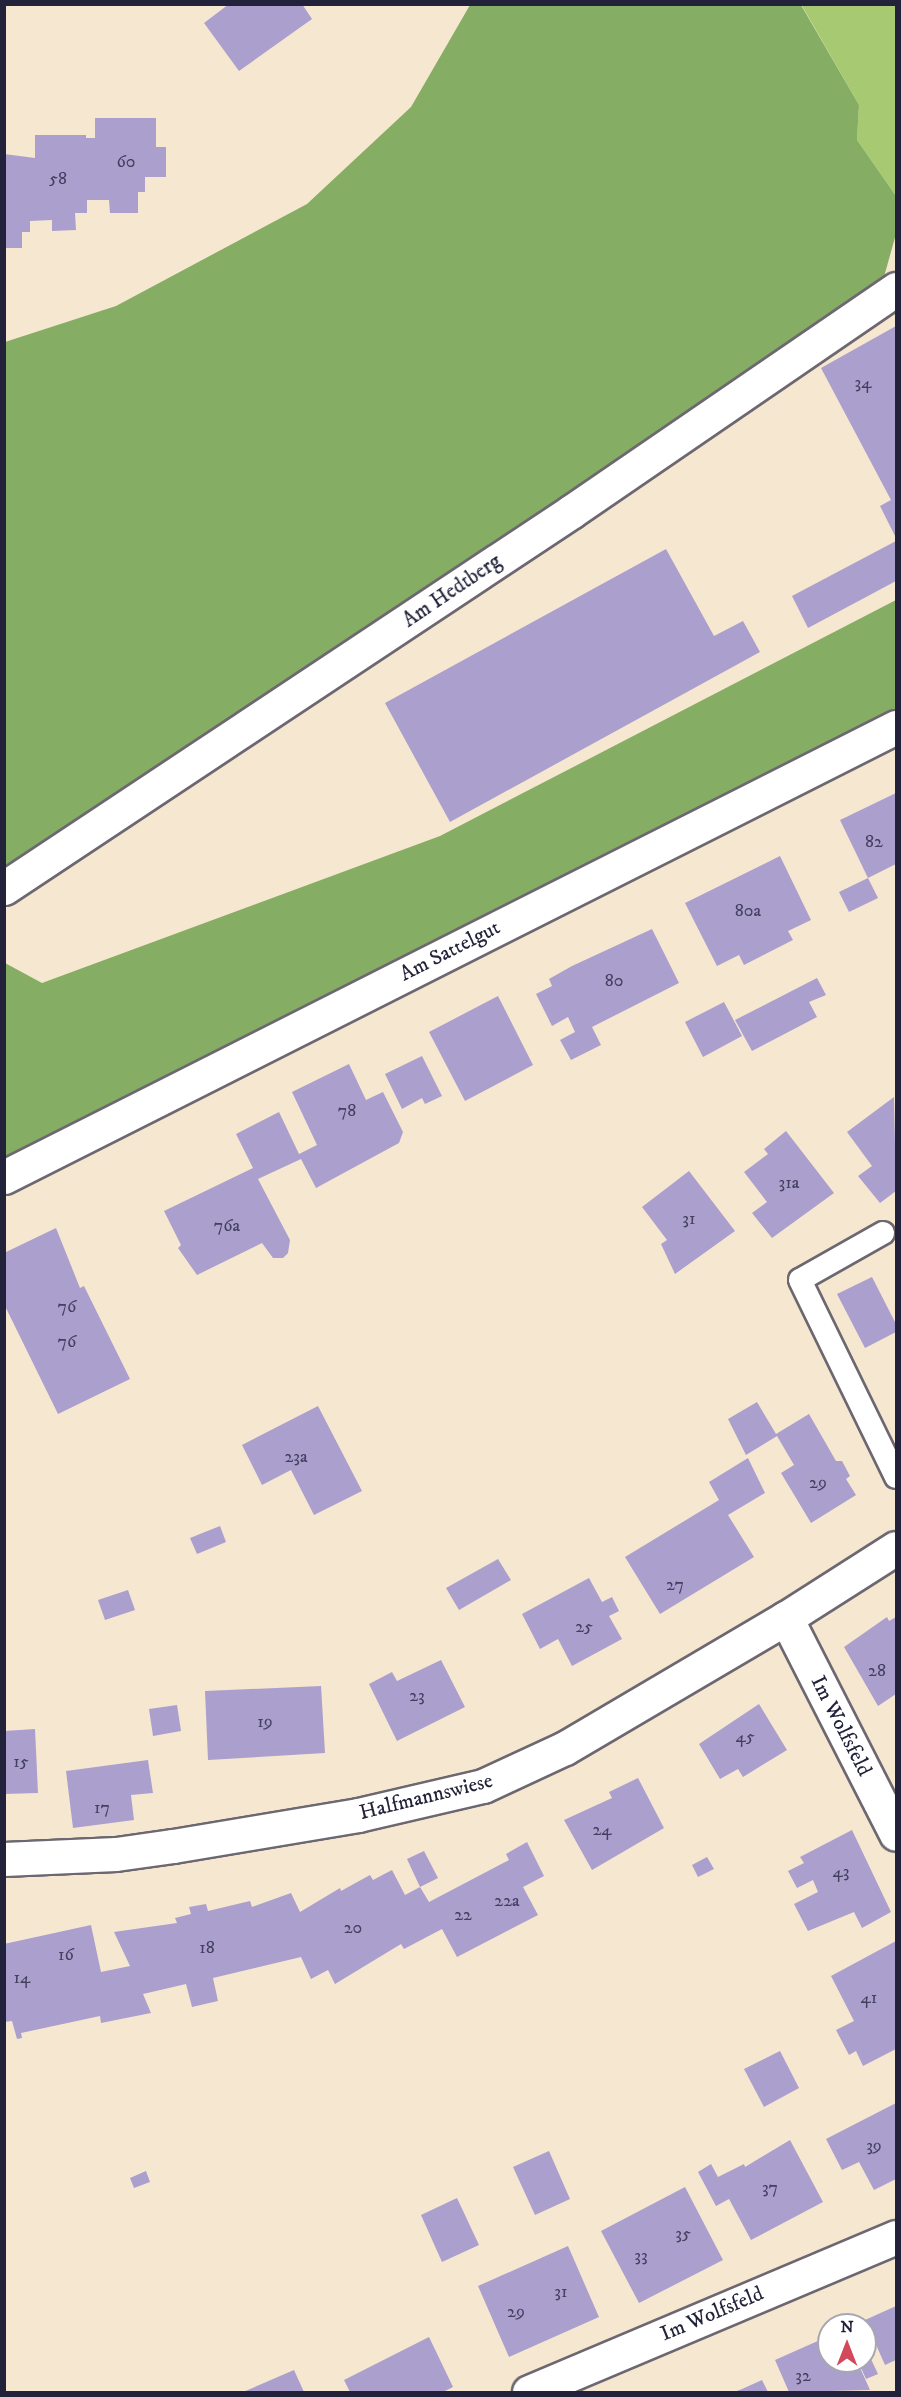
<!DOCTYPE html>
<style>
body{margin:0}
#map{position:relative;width:901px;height:2397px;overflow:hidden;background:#f6e7d1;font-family:"IM FELL DW Pica",serif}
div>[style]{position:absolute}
.green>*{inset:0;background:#a7c971}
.forest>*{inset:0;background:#85ad63}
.building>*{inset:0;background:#ab9fce}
.roads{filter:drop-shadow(2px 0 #6c6770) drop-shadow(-2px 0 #6c6770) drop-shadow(0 2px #6c6770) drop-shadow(0 -2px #6c6770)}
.service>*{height:22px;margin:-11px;padding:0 11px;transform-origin:11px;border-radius:11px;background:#fff}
.minor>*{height:33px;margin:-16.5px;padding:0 16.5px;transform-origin:16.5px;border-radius:16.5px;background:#fff}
span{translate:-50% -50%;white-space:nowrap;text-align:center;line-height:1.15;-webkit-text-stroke:4.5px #fff;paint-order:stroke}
.number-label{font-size:18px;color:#444160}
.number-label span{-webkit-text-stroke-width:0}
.street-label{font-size:21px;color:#22223b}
.frame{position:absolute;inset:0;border:6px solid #22223b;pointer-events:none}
.north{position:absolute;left:817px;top:2313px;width:60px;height:60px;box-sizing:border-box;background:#fff;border:2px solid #a7a7b1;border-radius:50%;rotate:0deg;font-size:16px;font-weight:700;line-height:24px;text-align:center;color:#22223b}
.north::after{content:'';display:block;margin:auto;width:21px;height:27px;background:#d1495b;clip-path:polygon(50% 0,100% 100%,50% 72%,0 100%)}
</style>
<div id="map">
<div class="green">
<div style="clip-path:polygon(801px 4px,896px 5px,896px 196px,857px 140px,859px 105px)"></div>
</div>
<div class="forest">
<div style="clip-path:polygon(470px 5px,801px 5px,859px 105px,857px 140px,896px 196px,896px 234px,882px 284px,26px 861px,5px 893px,5px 342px,116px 306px,307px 204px,411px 107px)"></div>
<div style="clip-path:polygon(896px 600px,896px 711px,5px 1158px,5px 963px,42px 983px,440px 836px)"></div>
</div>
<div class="building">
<div style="clip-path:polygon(229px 4px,302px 4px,312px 19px,239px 71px,204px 23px)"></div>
<div style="clip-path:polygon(95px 118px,156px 118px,156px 147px,166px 147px,166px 177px,145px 177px,145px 192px,138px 192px,138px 213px,110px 213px,109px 200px,87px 200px,87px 213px,75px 213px,76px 230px,52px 231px,52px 220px,30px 221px,30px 232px,22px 232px,22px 248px,4px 248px,4px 154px,35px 158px,35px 135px,86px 135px,86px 138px,95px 138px)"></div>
<div style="clip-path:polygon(896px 326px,896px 538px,880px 506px,891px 500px,821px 368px)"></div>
<div style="clip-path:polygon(896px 541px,896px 581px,808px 628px,792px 596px)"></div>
<div style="clip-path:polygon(666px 549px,714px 636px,743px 621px,760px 652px,450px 822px,385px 703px)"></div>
<div style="clip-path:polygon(896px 793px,896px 864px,868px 878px,840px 820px)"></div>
<div style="clip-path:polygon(780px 856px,811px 920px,788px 931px,793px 940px,744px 965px,739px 955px,717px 966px,685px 903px)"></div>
<div style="clip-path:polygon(868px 878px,878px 898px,849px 912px,839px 892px)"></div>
<div style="clip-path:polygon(652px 929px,679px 983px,592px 1027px,601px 1045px,571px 1060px,560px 1040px,575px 1032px,568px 1017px,552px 1026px,536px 994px,552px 986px,549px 979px,572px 966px)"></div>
<div style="clip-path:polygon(817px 978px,826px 995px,809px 1002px,817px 1017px,752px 1051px,735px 1020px)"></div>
<div style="clip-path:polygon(498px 996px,533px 1065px,465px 1101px,429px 1032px)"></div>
<div style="clip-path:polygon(724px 1002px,742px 1036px,703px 1057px,685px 1022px)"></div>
<div style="clip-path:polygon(422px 1056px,442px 1096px,425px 1104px,422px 1098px,402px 1109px,385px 1074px)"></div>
<div style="clip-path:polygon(349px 1064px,366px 1100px,383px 1092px,403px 1132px,399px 1143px,316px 1188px,301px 1159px,258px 1179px,290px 1240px,288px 1253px,283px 1258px,273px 1258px,262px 1243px,197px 1275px,178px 1248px,181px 1245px,164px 1211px,253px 1168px,236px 1134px,279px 1112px,299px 1154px,317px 1145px,292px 1092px)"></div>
<div style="clip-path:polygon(894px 1097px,896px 1191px,880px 1203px,858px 1176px,872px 1166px,847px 1132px)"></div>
<div style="clip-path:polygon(786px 1131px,834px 1193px,772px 1238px,752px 1213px,767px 1202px,744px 1172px,768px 1154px,764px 1149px)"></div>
<div style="clip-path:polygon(689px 1171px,735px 1231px,675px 1274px,661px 1244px,667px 1240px,642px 1207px)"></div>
<div style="clip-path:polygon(56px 1228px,80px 1288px,84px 1286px,130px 1379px,58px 1414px,4px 1304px,4px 1253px)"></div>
<div style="clip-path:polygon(872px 1277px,896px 1324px,896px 1332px,865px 1348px,837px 1294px)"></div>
<div style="clip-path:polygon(757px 1402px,776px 1434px,809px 1414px,836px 1461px,842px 1461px,850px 1476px,846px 1479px,856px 1495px,811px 1523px,781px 1473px,794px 1465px,777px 1436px,746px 1455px,728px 1419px)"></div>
<div style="clip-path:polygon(318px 1406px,362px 1491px,314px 1515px,291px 1470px,262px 1485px,242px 1445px)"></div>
<div style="clip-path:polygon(748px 1458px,765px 1493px,728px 1515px,754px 1557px,660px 1614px,625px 1557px,719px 1500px,709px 1482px)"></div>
<div style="clip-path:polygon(220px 1526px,226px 1542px,197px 1554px,190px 1538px)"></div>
<div style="clip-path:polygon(498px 1559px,511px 1580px,459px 1610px,446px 1588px)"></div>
<div style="clip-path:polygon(589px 1578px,602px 1602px,612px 1597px,619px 1611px,609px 1616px,622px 1639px,572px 1666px,558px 1639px,540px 1649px,522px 1614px)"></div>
<div style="clip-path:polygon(128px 1590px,135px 1610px,105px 1620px,98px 1600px)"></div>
<div style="clip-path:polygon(887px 1617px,889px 1621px,896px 1617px,896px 1694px,878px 1706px,844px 1647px)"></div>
<div style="clip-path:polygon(441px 1660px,465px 1707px,397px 1741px,369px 1684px,392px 1672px,397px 1681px)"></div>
<div style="clip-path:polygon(321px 1686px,325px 1753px,208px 1760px,205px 1691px)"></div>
<div style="clip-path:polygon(759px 1704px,787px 1750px,743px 1777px,738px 1769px,720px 1779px,699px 1744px)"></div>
<div style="clip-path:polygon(177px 1705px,181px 1731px,153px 1736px,149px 1709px)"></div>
<div style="clip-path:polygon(35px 1729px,38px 1793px,4px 1794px,4px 1731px)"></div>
<div style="clip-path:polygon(148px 1760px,153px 1793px,131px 1795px,134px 1820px,73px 1828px,66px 1771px)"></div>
<div style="clip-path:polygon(638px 1778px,664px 1828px,592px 1870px,564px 1820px,612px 1798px,609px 1792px)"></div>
<div style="clip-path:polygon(852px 1830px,891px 1912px,862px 1928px,854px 1912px,808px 1931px,794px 1904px,818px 1892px,813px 1880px,797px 1888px,788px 1871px,804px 1863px,800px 1857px)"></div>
<div style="clip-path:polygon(527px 1842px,544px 1876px,523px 1887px,538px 1915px,457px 1957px,442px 1929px,404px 1949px,401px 1944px,335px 1984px,328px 1970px,311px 1979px,301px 1957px,213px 1978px,218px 2001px,192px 2007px,186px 1984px,143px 1994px,151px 2013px,101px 2023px,100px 2016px,21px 2033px,22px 2038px,17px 2039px,12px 2021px,4px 2022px,4px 1944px,91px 1925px,101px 1972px,130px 1966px,114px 1932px,177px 1923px,175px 1918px,191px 1914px,189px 1907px,206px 1904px,208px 1911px,250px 1901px,252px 1907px,291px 1893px,300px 1912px,340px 1888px,341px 1891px,370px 1875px,373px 1880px,392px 1870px,405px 1895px,420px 1887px,429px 1902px,509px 1860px,506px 1854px)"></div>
<div style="clip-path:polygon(424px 1851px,438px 1878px,420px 1887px,407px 1859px)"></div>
<div style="clip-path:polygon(707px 1857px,714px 1869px,698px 1877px,692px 1865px)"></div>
<div style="clip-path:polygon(896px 1941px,896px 2049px,863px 2066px,856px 2051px,849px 2055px,836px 2030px,854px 2021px,831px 1976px)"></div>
<div style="clip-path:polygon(780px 2051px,799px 2088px,764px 2107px,744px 2069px)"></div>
<div style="clip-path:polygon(896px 2103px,896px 2179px,874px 2190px,859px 2162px,842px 2170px,826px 2139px)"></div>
<div style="clip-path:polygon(790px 2140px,823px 2202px,751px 2240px,729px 2199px,716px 2206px,698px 2172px,711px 2164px,718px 2177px,744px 2164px,745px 2167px)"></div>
<div style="clip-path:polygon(549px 2151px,570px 2199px,535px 2215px,513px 2167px)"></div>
<div style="clip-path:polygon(146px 2171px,150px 2182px,134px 2188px,130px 2178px)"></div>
<div style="clip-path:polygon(685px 2187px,723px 2260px,639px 2303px,601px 2231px)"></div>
<div style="clip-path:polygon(457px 2198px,479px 2245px,442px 2262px,421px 2215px)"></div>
<div style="clip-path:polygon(568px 2246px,599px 2317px,509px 2357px,478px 2286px)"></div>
<div style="clip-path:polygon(896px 2306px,896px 2360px,885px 2365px,865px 2320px)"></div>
<div style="clip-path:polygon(865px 2333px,875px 2354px,870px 2357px,878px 2374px,866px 2379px,858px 2361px,865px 2361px)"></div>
<div style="clip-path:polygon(829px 2336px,829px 2361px,857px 2361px,870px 2390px,789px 2392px,775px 2360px)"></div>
<div style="clip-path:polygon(429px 2337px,453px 2387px,443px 2392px,350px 2392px,344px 2380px)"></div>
<div style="clip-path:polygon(294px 2370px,304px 2392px,243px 2392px)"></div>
<div style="clip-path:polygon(762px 2380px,768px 2392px,734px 2392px,742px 2389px)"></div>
</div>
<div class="roads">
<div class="service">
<div style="left:883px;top:1233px;width:95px;rotate:150.5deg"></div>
<div style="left:800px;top:1280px;width:219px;rotate:64deg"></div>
</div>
<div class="minor">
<div style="left:4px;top:888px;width:682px;rotate:-33.57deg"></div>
<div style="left:572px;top:511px;width:393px;rotate:-34.4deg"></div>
<div style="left:4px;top:1177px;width:999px;rotate:-26.77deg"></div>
<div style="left:786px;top:1618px;width:242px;rotate:63deg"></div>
<div style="left:4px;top:1859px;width:112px;rotate:-2.6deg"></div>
<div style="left:116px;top:1854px;width:58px;rotate:-8deg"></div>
<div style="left:173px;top:1846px;width:188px;rotate:-9.5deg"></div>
<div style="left:358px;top:1815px;width:128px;rotate:-13.1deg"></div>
<div style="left:483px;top:1786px;width:90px;rotate:-24.9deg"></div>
<div style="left:565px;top:1748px;width:256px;rotate:-30.5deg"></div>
<div style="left:786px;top:1618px;width:130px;rotate:-32.5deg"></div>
<div style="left:529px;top:2392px;width:398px;rotate:-22.9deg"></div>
</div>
</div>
<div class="number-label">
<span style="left:126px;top:162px">60</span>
<span style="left:58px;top:179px">58</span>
<span style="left:863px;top:383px">34</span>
<span style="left:874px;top:842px">82</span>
<span style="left:748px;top:911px">80a</span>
<span style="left:614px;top:981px">80</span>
<span style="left:347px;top:1111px">78</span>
<span style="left:789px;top:1183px">31a</span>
<span style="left:689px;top:1219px">31</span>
<span style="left:227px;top:1226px">76a</span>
<span style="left:67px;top:1307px">76</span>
<span style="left:67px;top:1342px">76</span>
<span style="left:296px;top:1457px">23a</span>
<span style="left:818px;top:1483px">29</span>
<span style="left:675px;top:1585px">27</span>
<span style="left:584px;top:1627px">25</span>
<span style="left:877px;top:1671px">28</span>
<span style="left:417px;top:1696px">23</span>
<span style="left:265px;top:1722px">19</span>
<span style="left:745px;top:1737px">45</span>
<span style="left:21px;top:1762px">15</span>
<span style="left:102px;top:1808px">17</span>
<span style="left:602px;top:1830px">24</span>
<span style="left:841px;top:1872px">43</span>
<span style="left:507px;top:1901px">22a</span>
<span style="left:463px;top:1915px">22</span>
<span style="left:353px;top:1928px">20</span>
<span style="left:207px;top:1948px">18</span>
<span style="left:66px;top:1955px">16</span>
<span style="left:22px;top:1978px">14</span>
<span style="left:869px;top:1998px">41</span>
<span style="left:874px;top:2146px">39</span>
<span style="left:770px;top:2188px">37</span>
<span style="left:683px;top:2234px">35</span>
<span style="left:641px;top:2256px">33</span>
<span style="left:561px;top:2292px">31</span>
<span style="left:516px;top:2312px">29</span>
<span style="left:803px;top:2376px">32</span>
</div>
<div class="street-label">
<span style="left:452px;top:591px;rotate:-34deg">Am Hedtberg</span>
<span style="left:450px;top:951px;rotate:-27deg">Am Sattelgut</span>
<span style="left:841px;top:1726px;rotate:63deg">Im Wolfsfeld</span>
<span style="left:426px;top:1797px;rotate:-14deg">Halfmannswiese</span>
<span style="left:712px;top:2314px;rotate:-23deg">Im Wolfsfeld</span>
</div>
<div class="frame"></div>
<div class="north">N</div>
</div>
